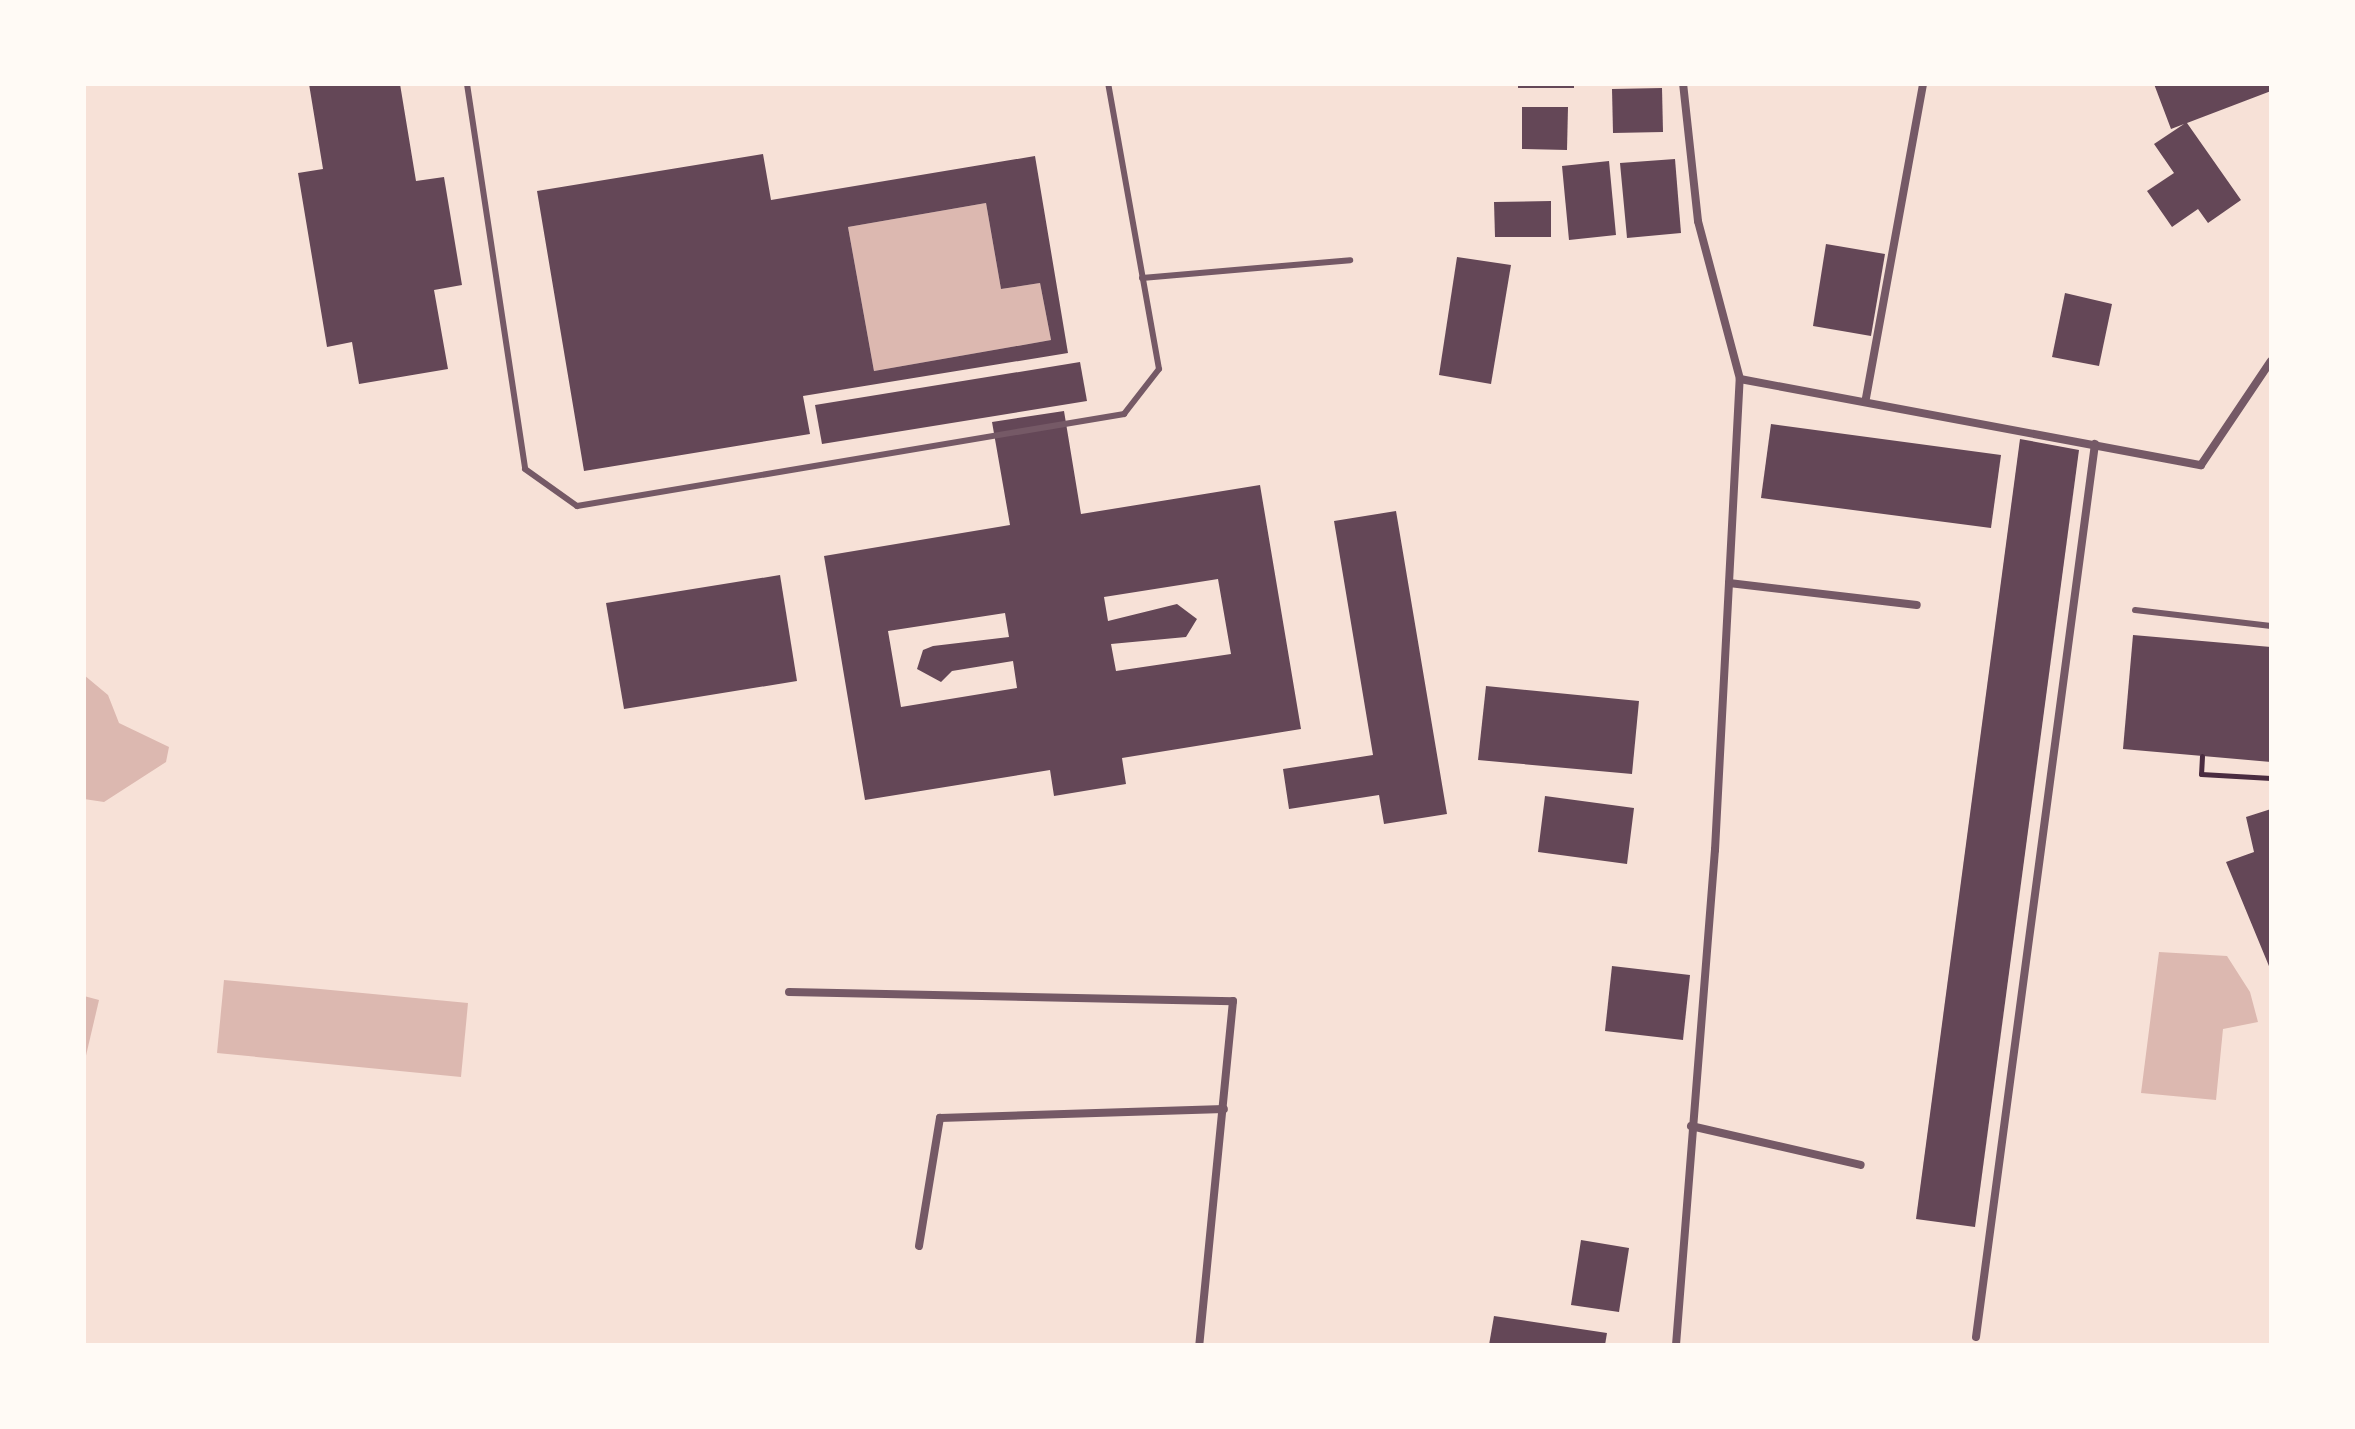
<!DOCTYPE html>
<style>
body{margin:0}
#map{position:relative;width:2355px;height:1429px;overflow:hidden;background:#f7e1d7;font-family:"Work Sans",sans-serif}
div>[style]{position:absolute}
.water>*{inset:0;background:#dcb8b0}
.building>*{inset:0;background:#644757}
.path>*{height:5px;margin:-2.5px;padding:0 2.5px;transform-origin:2.5px;border-radius:2.5px;background:#4a2c40}
.service>*{height:6px;margin:-3px;padding:0 3px;transform-origin:3px;border-radius:3px;background:#755966}
.minor>*{height:8px;margin:-4px;padding:0 4px;transform-origin:4px;border-radius:4px;background:#755966}
span{translate:-50% -50%;white-space:nowrap;text-align:center;line-height:1.15;-webkit-text-stroke:7px #fffaf5;paint-order:stroke}
.frame{position:absolute;inset:0;border:86px solid #fffaf5;pointer-events:none}
</style>
<div id="map">
<div class="water">
<div style="clip-path:polygon(986px 203px,1001px 289px,1040px 283px,1051px 340px,874px 371px,848px 227px)"></div>
<div style="clip-path:polygon(84px 675px,108px 695px,119px 723px,169px 747px,166px 762px,104px 802px,84px 799px)"></div>
<div style="clip-path:polygon(2159px 952px,2227px 956px,2250px 992px,2258px 1022px,2223px 1029px,2216px 1100px,2141px 1093px)"></div>
<div style="clip-path:polygon(224px 980px,468px 1003px,461px 1077px,217px 1053px)"></div>
<div style="clip-path:polygon(84px 996px,99px 1000px,84px 1064px)"></div>
</div>
<div class="building">
<div style="clip-path:polygon(309px 84px,400px 84px,416px 181px,444px 177px,462px 285px,434px 290px,448px 369px,359px 384px,352px 342px,327px 347px,298px 173px,323px 169px)"></div>
<div style="clip-path:polygon(1518px 84px,1574px 84px,1574px 88px,1518px 88px)"></div>
<div style="clip-path:polygon(2154px 84px,2270px 84px,2271px 91px,2187px 123px,2241px 200px,2208px 223px,2198px 209px,2172px 227px,2147px 191px,2174px 173px,2154px 144px,2184px 124px,2171px 129px)"></div>
<div style="clip-path:polygon(1662px 88px,1663px 132px,1613px 133px,1612px 89px)"></div>
<div style="clip-path:polygon(1522px 107px,1568px 107px,1567px 150px,1522px 149px)"></div>
<div style="clip-path:polygon(evenodd,763px 154px,771px 200px,1035px 156px,1068px 353px,803px 396px,810px 434px,584px 471px,537px 191px,763px 154px,986px 203px,1001px 289px,1040px 283px,1051px 340px,874px 371px,848px 227px,986px 203px)"></div>
<div style="clip-path:polygon(1675px 159px,1681px 233px,1627px 238px,1620px 163px)"></div>
<div style="clip-path:polygon(1609px 161px,1616px 235px,1569px 240px,1562px 166px)"></div>
<div style="clip-path:polygon(1551px 201px,1551px 237px,1495px 237px,1494px 202px)"></div>
<div style="clip-path:polygon(1826px 244px,1885px 254px,1871px 336px,1813px 326px)"></div>
<div style="clip-path:polygon(1457px 257px,1511px 265px,1491px 384px,1439px 375px)"></div>
<div style="clip-path:polygon(2065px 293px,2112px 304px,2099px 366px,2052px 357px)"></div>
<div style="clip-path:polygon(1080px 362px,1087px 401px,822px 444px,815px 405px)"></div>
<div style="clip-path:polygon(evenodd,1064px 411px,1081px 514px,1260px 485px,1301px 729px,1122px 758px,1126px 784px,1054px 796px,1050px 770px,865px 800px,824px 556px,1010px 525px,992px 422px,1064px 411px,1218px 579px,1231px 654px,1116px 671px,1111px 644px,1186px 637px,1197px 619px,1177px 604px,1108px 621px,1104px 597px,1218px 579px,1064px 411px,1005px 613px,1009px 637px,933px 646px,923px 650px,917px 669px,941px 682px,952px 671px,1013px 661px,1017px 688px,901px 707px,888px 631px,1005px 613px)"></div>
<div style="clip-path:polygon(1771px 424px,2001px 455px,1991px 528px,1761px 498px)"></div>
<div style="clip-path:polygon(2020px 439px,2079px 450px,1975px 1227px,1916px 1219px)"></div>
<div style="clip-path:polygon(1396px 511px,1447px 814px,1384px 824px,1379px 795px,1289px 809px,1283px 769px,1373px 755px,1334px 521px)"></div>
<div style="clip-path:polygon(780px 575px,797px 681px,624px 709px,606px 603px)"></div>
<div style="clip-path:polygon(2133px 635px,2271px 647px,2271px 762px,2123px 749px)"></div>
<div style="clip-path:polygon(1486px 686px,1639px 701px,1632px 774px,1478px 760px)"></div>
<div style="clip-path:polygon(1545px 796px,1634px 808px,1627px 864px,1538px 852px)"></div>
<div style="clip-path:polygon(2271px 809px,2271px 971px,2226px 862px,2254px 852px,2246px 817px)"></div>
<div style="clip-path:polygon(1612px 966px,1690px 975px,1683px 1040px,1605px 1031px)"></div>
<div style="clip-path:polygon(1581px 1240px,1629px 1248px,1619px 1312px,1571px 1305px)"></div>
<div style="clip-path:polygon(1494px 1316px,1607px 1333px,1605px 1345px,1489px 1345px)"></div>
</div>
<div class="path">
<div style="left:2202px;top:756px;width:18px;rotate:93deg"></div>
<div style="left:2201px;top:774px;width:70px;rotate:3.3deg"></div>
</div>
<div class="service">
<div style="left:467px;top:84px;width:389px;rotate:81.4deg"></div>
<div style="left:525px;top:469px;width:64px;rotate:35.4deg"></div>
<div style="left:577px;top:506px;width:555px;rotate:-9.55deg"></div>
<div style="left:1124px;top:414px;width:57px;rotate:-52.1deg"></div>
<div style="left:1159px;top:369px;width:290px;rotate:-100.1deg"></div>
<div style="left:1142px;top:278px;width:209px;rotate:-4.9deg"></div>
<div style="left:2135px;top:610px;width:137px;rotate:6.7deg"></div>
</div>
<div class="minor">
<div style="left:1740px;top:379px;width:469px;rotate:10.6deg"></div>
<div style="left:2201px;top:465px;width:125px;rotate:-56.1deg"></div>
<div style="left:1866px;top:398px;width:319px;rotate:-79.7deg"></div>
<div style="left:1729px;top:583px;width:189px;rotate:6.7deg"></div>
<div style="left:789px;top:992px;width:444px;rotate:1.2deg"></div>
<div style="left:1233px;top:1001px;width:346px;rotate:95.6deg"></div>
<div style="left:1691px;top:1126px;width:174px;rotate:12.9deg"></div>
<div style="left:919px;top:1246px;width:130px;rotate:-80.7deg"></div>
<div style="left:940px;top:1118px;width:284px;rotate:-1.8deg"></div>
<div style="left:1976px;top:1337px;width:901px;rotate:-82.41deg"></div>
<div style="left:1676px;top:1345px;width:497px;rotate:-85.5deg"></div>
<div style="left:1715px;top:850px;width:472px;rotate:-87deg"></div>
<div style="left:1740px;top:379px;width:163px;rotate:-104.9deg"></div>
<div style="left:1698px;top:221px;width:138px;rotate:-96.2deg"></div>
</div>
<div class="frame"></div>
</div>
